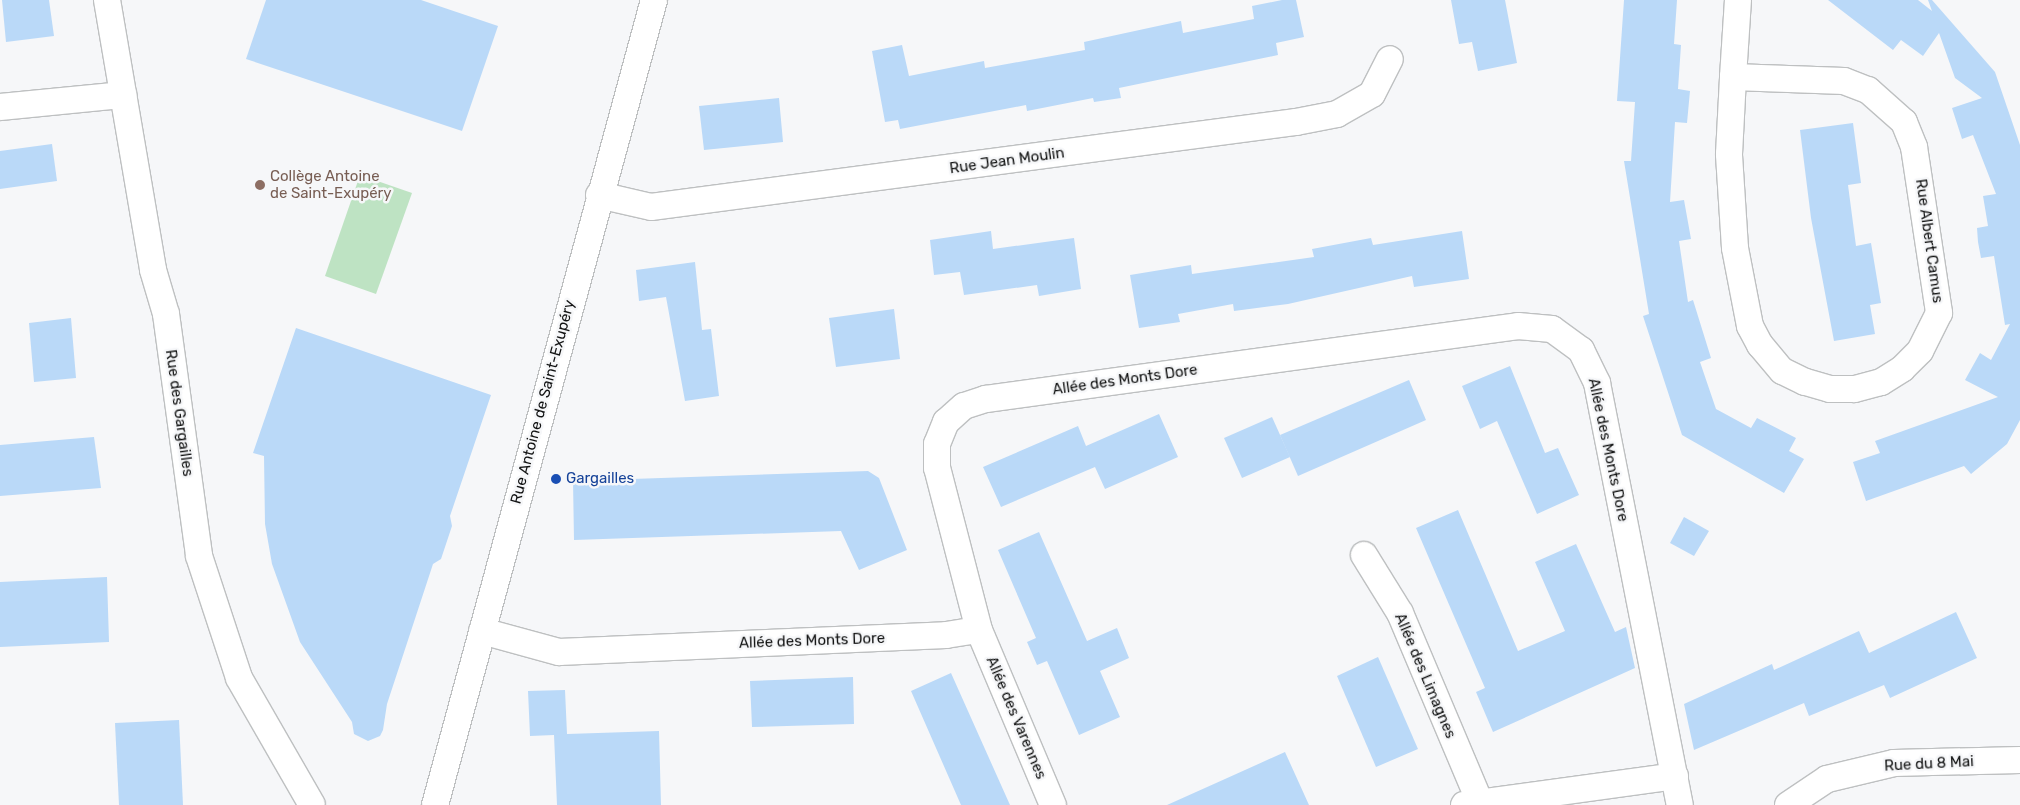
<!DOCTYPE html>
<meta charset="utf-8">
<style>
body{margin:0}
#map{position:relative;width:2020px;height:805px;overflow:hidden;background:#f6f7f9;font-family:Rubik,sans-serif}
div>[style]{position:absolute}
.green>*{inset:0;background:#bee3c3}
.building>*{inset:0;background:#bad9f8}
.roads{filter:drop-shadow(1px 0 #bec0c1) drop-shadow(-1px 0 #bec0c1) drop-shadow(0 1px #bec0c1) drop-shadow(0 -1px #bec0c1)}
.minor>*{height:26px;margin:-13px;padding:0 13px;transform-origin:13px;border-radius:13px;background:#fff}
.dots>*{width:14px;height:14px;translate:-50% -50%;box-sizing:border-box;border:2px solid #f6f7f9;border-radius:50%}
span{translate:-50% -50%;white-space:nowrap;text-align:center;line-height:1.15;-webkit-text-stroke:5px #f6f7f9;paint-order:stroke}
.street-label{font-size:15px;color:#111212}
.education-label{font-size:15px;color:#785e54}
.left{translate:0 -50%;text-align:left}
.transit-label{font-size:15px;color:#164399}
</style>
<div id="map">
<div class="green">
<div style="clip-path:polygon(360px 175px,412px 193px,376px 294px,325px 276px)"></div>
</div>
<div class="building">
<div style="clip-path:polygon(2px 0,49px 0,54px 36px,6px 42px)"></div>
<div style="clip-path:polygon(266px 0,421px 0,498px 26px,462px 131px,246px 59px)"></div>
<div style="clip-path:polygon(1282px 0,1296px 0,1304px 37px,1276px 43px,1278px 55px,1119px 88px,1121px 98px,1094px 102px,1093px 98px,1027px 111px,1026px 105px,900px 129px,898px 120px,885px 122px,872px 51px,902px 45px,909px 76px,984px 61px,985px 68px,1085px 50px,1084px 42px,1181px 21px,1183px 33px,1254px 19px,1252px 6px)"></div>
<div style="clip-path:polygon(1451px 0,1505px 0,1517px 63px,1478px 71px,1472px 42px,1459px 44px)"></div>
<div style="clip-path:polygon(1624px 0,1677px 0,1674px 44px,1681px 45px,1678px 89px,1690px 91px,1687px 123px,1675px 122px,1670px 202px,1684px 200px,1691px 239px,1679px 241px,1688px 302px,1693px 300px,1711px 358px,1700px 362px,1716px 409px,1751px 428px,1757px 418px,1796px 438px,1789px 451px,1804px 459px,1784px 493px,1682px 435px,1643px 316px,1649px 314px,1624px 161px,1631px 161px,1635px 102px,1617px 101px)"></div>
<div style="clip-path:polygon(1828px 0,1918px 0,1932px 11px,1928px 0,1932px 0,1995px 72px,2020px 145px,2020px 420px,2007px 444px,1971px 474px,1964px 466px,1866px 501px,1853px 462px,1880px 453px,1875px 441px,1998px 397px,1965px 380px,1980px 353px,1991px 360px,2010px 324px,2005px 325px,1994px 256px,1981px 258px,1978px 242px,1977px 228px,1988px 226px,1983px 196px,1996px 194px,1973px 135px,1962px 139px,1952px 108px,1982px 98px,1955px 78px,1939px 33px,1923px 56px,1901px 40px,1893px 50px)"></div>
<div style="clip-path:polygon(779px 98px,783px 142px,704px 150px,699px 106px)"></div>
<div style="clip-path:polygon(1853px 123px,1861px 183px,1848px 185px,1856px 246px,1871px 243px,1881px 303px,1870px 305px,1875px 334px,1834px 341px,1811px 218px,1800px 130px)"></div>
<div style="clip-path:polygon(52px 144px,57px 181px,0 189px,0 151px)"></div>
<div style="clip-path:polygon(991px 231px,993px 249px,1074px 238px,1081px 289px,1039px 296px,1037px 285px,964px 295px,960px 272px,934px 275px,930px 240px)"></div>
<div style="clip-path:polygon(1462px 231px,1469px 279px,1414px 287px,1412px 276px,1288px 304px,1234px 311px,1233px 304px,1178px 314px,1180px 322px,1139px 328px,1130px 275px,1191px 265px,1192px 274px,1314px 257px,1312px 249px,1371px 238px,1373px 245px)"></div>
<div style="clip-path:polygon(695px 262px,702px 330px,711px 329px,719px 396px,685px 401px,666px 297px,639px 301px,636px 270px)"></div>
<div style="clip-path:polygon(894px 309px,900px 359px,836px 367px,829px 318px)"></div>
<div style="clip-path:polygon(71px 318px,76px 378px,34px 382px,29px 323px)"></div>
<div style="clip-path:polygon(296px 328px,491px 395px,450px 516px,452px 526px,441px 559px,433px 564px,387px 704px,383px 730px,380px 736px,368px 741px,354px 734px,352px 722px,300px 642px,272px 564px,265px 524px,264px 456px,253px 453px)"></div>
<div style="clip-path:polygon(1510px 366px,1545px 453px,1558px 448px,1579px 495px,1537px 514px,1497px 421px,1480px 429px,1462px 386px)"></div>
<div style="clip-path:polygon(1409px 380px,1426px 420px,1298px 476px,1280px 435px)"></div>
<div style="clip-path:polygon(1159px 414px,1178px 457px,1105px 489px,1095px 467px,1001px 507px,983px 467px,1078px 426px,1086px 446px)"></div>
<div style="clip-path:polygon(1272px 417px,1290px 457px,1242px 478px,1224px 438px)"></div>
<div style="clip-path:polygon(94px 437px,101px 488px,0 496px,0 445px)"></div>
<div style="clip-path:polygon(868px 471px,879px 478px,907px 550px,859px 570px,841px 531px,574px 540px,573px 481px)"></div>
<div style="clip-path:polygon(1458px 510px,1518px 651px,1565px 631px,1535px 562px,1576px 544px,1615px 632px,1626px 627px,1635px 668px,1493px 732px,1476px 692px,1485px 688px,1416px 528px)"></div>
<div style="clip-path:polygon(1684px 517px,1709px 531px,1694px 556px,1670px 543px)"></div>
<div style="clip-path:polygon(1039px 532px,1087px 641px,1117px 628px,1129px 658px,1100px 671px,1120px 717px,1079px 735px,1047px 661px,1037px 665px,1027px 642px,1036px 638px,998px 550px)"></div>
<div style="clip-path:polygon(107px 577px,109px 642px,0 647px,0 582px)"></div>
<div style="clip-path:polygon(1956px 612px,1977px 658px,1890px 698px,1884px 685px,1809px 716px,1804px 703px,1694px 750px,1684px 704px,1772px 664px,1774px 670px,1859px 631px,1869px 653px)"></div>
<div style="clip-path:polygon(1378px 657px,1418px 749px,1376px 767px,1337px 676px)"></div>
<div style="clip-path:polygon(951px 673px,976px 729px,1010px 805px,961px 805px,911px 691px)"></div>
<div style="clip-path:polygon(853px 677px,854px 724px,752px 727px,750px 681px)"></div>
<div style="clip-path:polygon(565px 690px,567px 734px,659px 731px,661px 805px,557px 805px,554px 735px,530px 736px,528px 691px)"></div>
<div style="clip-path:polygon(179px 720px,183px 805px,119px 805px,115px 723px)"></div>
<div style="clip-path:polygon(1285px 752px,1309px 805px,1167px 805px,1225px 779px)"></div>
</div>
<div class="roads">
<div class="minor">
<div style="left:107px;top:0;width:274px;rotate:80.3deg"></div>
<div style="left:153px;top:270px;width:46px;rotate:73.5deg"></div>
<div style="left:166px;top:314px;width:244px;rotate:82.2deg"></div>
<div style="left:199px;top:556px;width:128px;rotate:71.8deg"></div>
<div style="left:239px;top:678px;width:146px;rotate:60.1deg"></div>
<div style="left:1733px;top:77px;width:111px;rotate:2.1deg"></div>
<div style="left:1844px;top:81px;width:26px;rotate:21deg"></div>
<div style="left:1868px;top:90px;width:48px;rotate:41.6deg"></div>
<div style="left:1904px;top:122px;width:27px;rotate:68deg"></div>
<div style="left:1914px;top:147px;width:168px;rotate:81.4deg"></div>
<div style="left:1939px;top:313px;width:42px;rotate:116.6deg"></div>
<div style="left:1920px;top:351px;width:25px;rotate:135deg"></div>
<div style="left:1902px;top:369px;width:25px;rotate:148deg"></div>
<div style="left:1881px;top:382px;width:28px;rotate:165deg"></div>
<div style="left:1854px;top:389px;width:24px;rotate:180deg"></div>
<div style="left:1830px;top:389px;width:26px;rotate:-164deg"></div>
<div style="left:1805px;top:382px;width:25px;rotate:-154deg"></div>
<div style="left:1782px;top:371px;width:34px;rotate:-130deg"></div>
<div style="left:1760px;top:345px;width:21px;rotate:-118deg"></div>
<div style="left:1750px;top:326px;width:79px;rotate:-100.9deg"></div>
<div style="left:1735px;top:248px;width:94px;rotate:-93.7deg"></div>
<div style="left:1729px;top:154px;width:77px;rotate:-87deg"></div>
<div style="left:1733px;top:77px;width:77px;rotate:-86.3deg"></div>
<div style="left:0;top:107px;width:124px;rotate:-5.6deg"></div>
<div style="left:599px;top:195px;width:53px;rotate:13deg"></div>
<div style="left:651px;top:207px;width:651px;rotate:-7.51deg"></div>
<div style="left:1296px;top:122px;width:42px;rotate:-11deg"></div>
<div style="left:1337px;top:114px;width:40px;rotate:-29.7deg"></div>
<div style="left:1372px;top:94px;width:39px;rotate:-63deg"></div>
<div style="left:1364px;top:555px;width:68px;rotate:58.2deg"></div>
<div style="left:1400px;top:613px;width:203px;rotate:67.1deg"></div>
<div style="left:979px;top:630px;width:190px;rotate:67.1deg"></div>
<div style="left:482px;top:631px;width:80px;rotate:15.3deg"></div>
<div style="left:559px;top:652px;width:387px;rotate:-2.5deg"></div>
<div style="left:946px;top:635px;width:33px;rotate:-9deg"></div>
<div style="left:979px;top:630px;width:167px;rotate:-104.5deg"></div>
<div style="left:937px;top:468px;width:24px;rotate:-90deg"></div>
<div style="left:937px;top:444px;width:24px;rotate:-68deg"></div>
<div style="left:946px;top:422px;width:24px;rotate:-42deg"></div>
<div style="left:964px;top:406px;width:23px;rotate:-18deg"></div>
<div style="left:986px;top:399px;width:537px;rotate:-7.81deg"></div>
<div style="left:1518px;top:326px;width:34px;rotate:5deg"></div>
<div style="left:1552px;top:329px;width:36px;rotate:36deg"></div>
<div style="left:1581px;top:350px;width:37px;rotate:64deg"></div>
<div style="left:1597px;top:383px;width:430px;rotate:78.9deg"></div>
<div style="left:435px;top:805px;width:834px;rotate:-74.78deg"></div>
<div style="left:1464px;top:805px;width:213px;rotate:-7.8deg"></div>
<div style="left:1788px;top:805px;width:47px;rotate:-33.7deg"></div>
<div style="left:1827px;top:779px;width:69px;rotate:-13.4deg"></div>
<div style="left:1894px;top:763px;width:126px;rotate:-1.4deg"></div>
</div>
</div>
<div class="dots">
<div style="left:260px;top:185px;background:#8d6e63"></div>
<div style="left:556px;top:479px;background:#1a4fb4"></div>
</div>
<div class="street-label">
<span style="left:1007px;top:161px;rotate:-8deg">Rue Jean Moulin</span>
<span style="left:1929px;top:241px;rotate:82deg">Rue Albert Camus</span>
<span style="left:1125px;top:380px;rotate:-8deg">Allée des Monts Dore</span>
<span style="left:543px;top:402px;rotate:-75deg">Rue Antoine de Saint-Exupéry</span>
<span style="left:179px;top:413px;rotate:82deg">Rue des Gargailles</span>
<span style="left:1608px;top:450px;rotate:78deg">Allée des Monts Dore</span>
<span style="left:812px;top:641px;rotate:-2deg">Allée des Monts Dore</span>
<span style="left:1425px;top:676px;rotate:67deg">Allée des Limagnes</span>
<span style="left:1016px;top:718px;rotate:67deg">Allée des Varennes</span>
<span style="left:1929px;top:764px;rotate:-3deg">Rue du 8 Mai</span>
</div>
<div class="education-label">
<span class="left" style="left:270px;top:185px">Collège Antoine<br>de Saint-Exupéry</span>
</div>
<div class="transit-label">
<span class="left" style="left:566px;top:479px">Gargailles</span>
</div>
</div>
